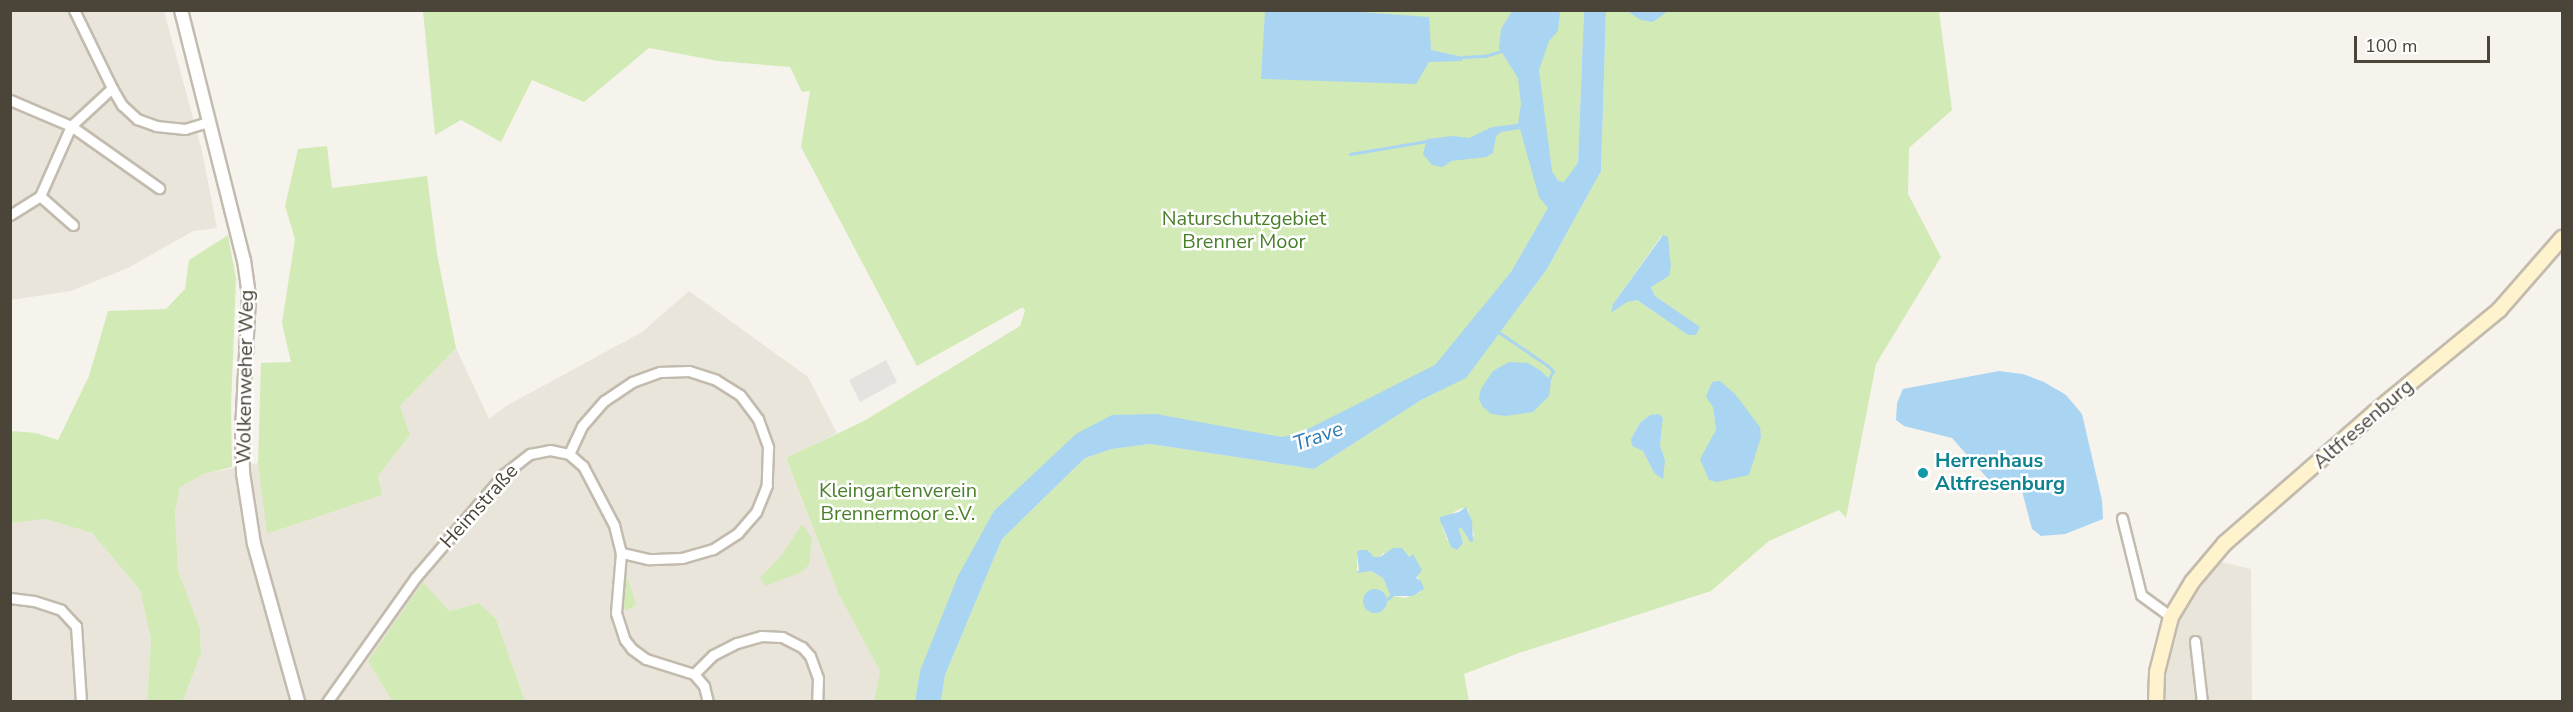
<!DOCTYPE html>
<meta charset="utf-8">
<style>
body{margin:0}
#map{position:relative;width:2573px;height:712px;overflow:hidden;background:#f6f3ec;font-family:"Nunito Sans",sans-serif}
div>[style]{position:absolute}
.residential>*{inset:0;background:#eae5da}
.green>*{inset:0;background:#d2eab5}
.parking>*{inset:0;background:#e5e3e0}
.water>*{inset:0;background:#a9d4f2}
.round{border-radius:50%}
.stream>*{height:3px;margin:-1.5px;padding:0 1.5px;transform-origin:1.5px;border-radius:1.5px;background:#a9d4f2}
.roads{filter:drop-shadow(2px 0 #c2bbae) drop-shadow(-2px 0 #c2bbae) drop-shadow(0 2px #c2bbae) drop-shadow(0 -2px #c2bbae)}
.minor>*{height:9px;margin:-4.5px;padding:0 4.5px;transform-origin:4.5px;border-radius:4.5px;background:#fff}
.tertiary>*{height:12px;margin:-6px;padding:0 6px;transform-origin:6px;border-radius:6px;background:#fff}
.secondary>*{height:14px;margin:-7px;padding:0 7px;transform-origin:7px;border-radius:7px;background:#fff3cd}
.dots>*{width:16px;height:16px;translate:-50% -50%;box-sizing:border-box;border:3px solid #fff;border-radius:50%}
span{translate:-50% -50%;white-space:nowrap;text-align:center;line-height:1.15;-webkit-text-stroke:5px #fff;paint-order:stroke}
.park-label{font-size:20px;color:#4a7f2a}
.street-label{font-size:20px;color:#4b4439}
.culture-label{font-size:20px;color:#0d838f;font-weight:700}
.left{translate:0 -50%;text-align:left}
.water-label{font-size:21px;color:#2e7ab2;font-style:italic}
.frame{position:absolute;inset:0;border:12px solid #4b4439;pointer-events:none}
.scale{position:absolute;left:2354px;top:36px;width:136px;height:27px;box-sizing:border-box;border:3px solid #4b4439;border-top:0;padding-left:8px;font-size:18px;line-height:21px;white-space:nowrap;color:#4b4439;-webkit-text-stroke:4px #fff;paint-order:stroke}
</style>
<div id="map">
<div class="residential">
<div style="clip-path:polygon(11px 11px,164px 11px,202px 151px,217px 228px,193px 231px,128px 268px,71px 291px,11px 300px)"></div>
<div style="clip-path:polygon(689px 291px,808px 377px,837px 433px,786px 459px,839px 595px,880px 671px,874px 701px,525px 701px,496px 619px,479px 603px,449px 611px,368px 661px,392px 701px,183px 701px,201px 653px,200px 628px,178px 571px,175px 512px,180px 487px,200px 475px,258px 463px,268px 534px,381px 494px,378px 476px,410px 435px,400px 406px,456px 348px,489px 419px,506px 406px,642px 332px)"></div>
<div style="clip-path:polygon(45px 519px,92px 533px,140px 590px,151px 640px,147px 701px,11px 701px,10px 523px)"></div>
<div style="clip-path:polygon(2217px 561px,2251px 569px,2252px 701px,2161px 702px,2162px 673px,2176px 619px,2197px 585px)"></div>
</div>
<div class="green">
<div style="clip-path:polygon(evenodd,1668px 10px,1939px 11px,1952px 110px,1909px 148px,1908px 194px,1941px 257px,1876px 364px,1846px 518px,1839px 510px,1769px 541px,1711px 591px,1519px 653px,1464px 674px,1469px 701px,941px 702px,945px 675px,1002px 539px,1085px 458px,1112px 449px,1150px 444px,1314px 469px,1421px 400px,1466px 377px,1547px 269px,1601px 171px,1606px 11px,1630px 11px,1630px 13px,1653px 22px,1668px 10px,1662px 235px,1669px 276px,1651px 286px,1655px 296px,1699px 327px,1688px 335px,1637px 300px,1627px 301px,1612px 313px,1613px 304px,1662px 235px,1668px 10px,1713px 407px,1760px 437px,1748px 475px,1711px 442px,1716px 430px,1713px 407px,1668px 10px,1650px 415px,1663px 418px,1660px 445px,1665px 460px,1654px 473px,1643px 451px,1631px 439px,1640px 423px,1650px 415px,1668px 10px,1462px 508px,1468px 509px,1474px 536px,1467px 538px,1461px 526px,1459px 529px,1463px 543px,1447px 540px,1442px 526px,1454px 512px,1462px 508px,1668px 10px,1357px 553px,1369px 554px,1374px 557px,1380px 557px,1383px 553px,1409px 557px,1413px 554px,1421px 592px,1405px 598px,1392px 596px,1383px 578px,1371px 571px,1357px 572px,1357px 553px,1668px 10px,1372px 591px,1386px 594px,1385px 609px,1368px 611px,1372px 591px)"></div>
<div style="clip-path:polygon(423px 11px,1584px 11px,1578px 163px,1499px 313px,1390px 410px,1267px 455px,1089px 429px,994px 511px,920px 671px,915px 701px,874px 701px,880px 671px,839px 595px,786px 458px,864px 421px,1020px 326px,1025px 311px,1023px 307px,917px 366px,801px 147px,810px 91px,802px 92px,790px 67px,718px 61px,649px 48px,584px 102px,532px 80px,501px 142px,461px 120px,435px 135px)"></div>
<div style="clip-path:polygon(327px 146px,332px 188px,427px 176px,437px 254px,456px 348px,400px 406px,410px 435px,378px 476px,382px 495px,267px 534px,258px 463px,261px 363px,291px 362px,282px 323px,295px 239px,285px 206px,298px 149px)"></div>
<div style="clip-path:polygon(228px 235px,236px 279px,231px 406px,232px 467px,201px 475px,180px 487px,175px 512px,178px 571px,200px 628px,201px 653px,183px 701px,147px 701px,151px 640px,140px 590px,92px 533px,45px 519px,11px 523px,11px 431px,36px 433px,58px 440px,89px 376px,108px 311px,166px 309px,185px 289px,189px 260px)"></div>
<div style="clip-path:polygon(802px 524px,812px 538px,809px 565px,801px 572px,766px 586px,760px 578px,781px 556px)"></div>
<div style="clip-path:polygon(626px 574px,636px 603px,634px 607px,626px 610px,622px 607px)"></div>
<div style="clip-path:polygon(423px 582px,449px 611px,479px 603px,496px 619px,525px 701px,392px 701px,368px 661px)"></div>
</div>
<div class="parking">
<div style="clip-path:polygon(886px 360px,897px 382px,860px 402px,849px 380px)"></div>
</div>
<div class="water">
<div style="clip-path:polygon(1346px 11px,1429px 17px,1431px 50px,1463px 57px,1462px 61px,1429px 62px,1416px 84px,1261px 79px,1265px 11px)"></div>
<div style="clip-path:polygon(1512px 11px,1560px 11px,1558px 31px,1549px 41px,1539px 70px,1552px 171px,1558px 181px,1564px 182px,1578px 163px,1584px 11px,1606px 11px,1601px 171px,1547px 269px,1466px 378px,1421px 400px,1314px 469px,1150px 444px,1112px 449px,1085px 458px,1002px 539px,945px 675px,941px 701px,915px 701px,920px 671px,958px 576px,994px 511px,1076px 434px,1112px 415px,1156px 414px,1282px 437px,1302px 432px,1435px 365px,1511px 272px,1548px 208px,1539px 197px,1520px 129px,1501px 132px,1496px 136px,1493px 153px,1486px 157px,1451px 161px,1443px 167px,1432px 165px,1423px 154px,1427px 139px,1453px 136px,1469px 138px,1492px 127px,1518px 124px,1521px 104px,1518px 78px,1499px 48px,1501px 29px)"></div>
<div style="clip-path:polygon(1630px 11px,1630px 10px,1668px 11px,1653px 22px,1641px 20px,1630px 13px)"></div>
<div style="clip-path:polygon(1663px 235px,1668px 237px,1671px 267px,1669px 276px,1651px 287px,1655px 296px,1700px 327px,1696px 335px,1688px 335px,1637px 300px,1627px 302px,1611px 313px,1613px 304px)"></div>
<div style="clip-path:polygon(1509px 362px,1528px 363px,1541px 371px,1551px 381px,1549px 396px,1533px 412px,1506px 416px,1491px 414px,1482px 406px,1479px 398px,1481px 389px,1493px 371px)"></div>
<div style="clip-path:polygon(1999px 371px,2023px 374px,2044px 382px,2066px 395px,2082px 414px,2102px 500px,2103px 519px,2065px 534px,2041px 536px,2032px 529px,2022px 491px,2011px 482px,1989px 480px,1952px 438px,1904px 426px,1896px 420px,1897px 403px,1903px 389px)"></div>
<div style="clip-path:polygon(1720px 381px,1735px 394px,1760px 427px,1761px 437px,1749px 475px,1717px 482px,1709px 480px,1700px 459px,1716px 430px,1713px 407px,1706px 397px,1712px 382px)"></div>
<div style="clip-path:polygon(1659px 414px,1663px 418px,1660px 445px,1665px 460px,1663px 479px,1654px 473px,1643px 451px,1632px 446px,1631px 439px,1640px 423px,1650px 415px)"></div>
<div style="clip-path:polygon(1466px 507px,1472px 521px,1473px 542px,1470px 542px,1461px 527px,1459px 529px,1463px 543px,1457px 550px,1451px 547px,1440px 520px,1440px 517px,1459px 512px)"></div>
<div style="clip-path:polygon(1393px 548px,1402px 548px,1409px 557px,1413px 554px,1422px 570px,1416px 578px,1421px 581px,1424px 589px,1413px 596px,1391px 596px,1383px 578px,1371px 571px,1356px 573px,1359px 570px,1357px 553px,1359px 550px,1367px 550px,1374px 557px,1380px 557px)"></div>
<div class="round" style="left:1363px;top:589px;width:24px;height:24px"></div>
</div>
<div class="stream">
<div style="left:1463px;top:57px;width:22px;rotate:-3deg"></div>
<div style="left:1485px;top:56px;width:17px;rotate:-17deg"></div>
<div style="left:1350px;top:154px;width:78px;rotate:-9.6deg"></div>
<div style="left:1500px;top:333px;width:58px;rotate:34.5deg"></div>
<div style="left:1548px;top:366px;width:7px;rotate:45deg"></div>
<div style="left:1553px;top:371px;width:9px;rotate:117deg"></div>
<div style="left:1387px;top:599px;width:5px;rotate:-37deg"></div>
</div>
<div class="roads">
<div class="minor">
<div style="left:74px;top:10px;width:87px;rotate:64deg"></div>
<div style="left:112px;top:88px;width:20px;rotate:60deg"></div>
<div style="left:122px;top:105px;width:21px;rotate:43deg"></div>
<div style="left:137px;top:119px;width:20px;rotate:20deg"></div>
<div style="left:156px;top:126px;width:29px;rotate:6deg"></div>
<div style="left:185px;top:129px;width:24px;rotate:-17deg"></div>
<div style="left:10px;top:100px;width:66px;rotate:23.1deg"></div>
<div style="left:71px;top:126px;width:108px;rotate:35.2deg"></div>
<div style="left:40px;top:196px;width:44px;rotate:41.3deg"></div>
<div style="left:10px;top:215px;width:36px;rotate:-32deg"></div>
<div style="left:40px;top:196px;width:77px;rotate:-66.1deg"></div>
<div style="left:71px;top:126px;width:56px;rotate:-42.8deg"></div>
<div style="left:569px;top:454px;width:31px;rotate:-65deg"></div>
<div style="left:582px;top:426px;width:33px;rotate:-49deg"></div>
<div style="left:604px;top:401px;width:34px;rotate:-34deg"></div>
<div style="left:632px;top:382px;width:30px;rotate:-20deg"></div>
<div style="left:660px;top:372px;width:29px;rotate:-2deg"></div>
<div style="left:689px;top:371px;width:28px;rotate:18deg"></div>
<div style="left:716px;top:380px;width:28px;rotate:32deg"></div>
<div style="left:740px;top:395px;width:30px;rotate:53deg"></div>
<div style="left:758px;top:419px;width:30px;rotate:70deg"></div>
<div style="left:768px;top:447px;width:38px;rotate:92deg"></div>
<div style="left:767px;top:485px;width:29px;rotate:112deg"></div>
<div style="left:756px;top:512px;width:28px;rotate:131deg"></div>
<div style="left:738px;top:533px;width:30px;rotate:147deg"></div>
<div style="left:713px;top:549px;width:32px;rotate:164deg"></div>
<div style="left:682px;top:558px;width:34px;rotate:178deg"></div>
<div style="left:648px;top:559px;width:28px;rotate:-167deg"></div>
<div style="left:2122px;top:518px;width:79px;rotate:76.1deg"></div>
<div style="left:2141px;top:595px;width:37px;rotate:36deg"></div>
<div style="left:10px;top:598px;width:24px;rotate:7deg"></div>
<div style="left:34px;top:601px;width:28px;rotate:18deg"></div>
<div style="left:61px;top:610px;width:22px;rotate:47deg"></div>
<div style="left:76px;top:626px;width:76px;rotate:86.2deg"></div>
<div style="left:2195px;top:641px;width:61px;rotate:83.5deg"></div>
<div style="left:694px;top:674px;width:27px;rotate:-45deg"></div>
<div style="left:713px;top:655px;width:27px;rotate:-27deg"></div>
<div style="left:737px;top:643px;width:25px;rotate:-16deg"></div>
<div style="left:761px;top:636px;width:21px;rotate:3deg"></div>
<div style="left:782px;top:637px;width:22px;rotate:27deg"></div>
<div style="left:802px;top:647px;width:12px;rotate:48deg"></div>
<div style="left:810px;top:656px;width:23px;rotate:70deg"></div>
<div style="left:818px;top:678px;width:24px;rotate:92deg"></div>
<div style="left:327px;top:702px;width:152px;rotate:-54.6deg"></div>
<div style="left:415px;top:578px;width:137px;rotate:-49.4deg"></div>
<div style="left:504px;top:474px;width:33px;rotate:-38deg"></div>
<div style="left:530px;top:454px;width:20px;rotate:-11deg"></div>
<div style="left:550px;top:450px;width:19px;rotate:12deg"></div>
<div style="left:569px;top:454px;width:18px;rotate:41deg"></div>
<div style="left:583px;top:466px;width:67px;rotate:62.3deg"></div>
<div style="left:614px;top:525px;width:29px;rotate:76deg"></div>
<div style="left:621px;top:553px;width:60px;rotate:94.8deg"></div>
<div style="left:616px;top:613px;width:28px;rotate:72deg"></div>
<div style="left:625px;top:640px;width:11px;rotate:52deg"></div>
<div style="left:632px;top:649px;width:17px;rotate:36deg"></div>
<div style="left:646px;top:659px;width:50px;rotate:17.4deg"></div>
<div style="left:694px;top:674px;width:16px;rotate:50deg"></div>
<div style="left:704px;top:686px;width:16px;rotate:76deg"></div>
</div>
<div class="tertiary">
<div style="left:181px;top:10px;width:258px;rotate:75.9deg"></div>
<div style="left:244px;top:260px;width:37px;rotate:82deg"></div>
<div style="left:249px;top:297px;width:134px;rotate:93deg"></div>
<div style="left:242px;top:431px;width:42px;rotate:88.6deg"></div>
<div style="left:243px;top:473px;width:72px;rotate:81.2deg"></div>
<div style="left:254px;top:544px;width:164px;rotate:74.4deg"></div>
</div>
<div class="secondary">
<div style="left:2156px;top:702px;width:30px;rotate:-88deg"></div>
<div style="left:2157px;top:672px;width:57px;rotate:-75.7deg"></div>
<div style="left:2171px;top:617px;width:41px;rotate:-59deg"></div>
<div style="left:2192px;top:582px;width:51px;rotate:-49.8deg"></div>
<div style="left:2225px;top:543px;width:199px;rotate:-41.1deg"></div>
<div style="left:2375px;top:412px;width:161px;rotate:-39.4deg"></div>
<div style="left:2499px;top:310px;width:96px;rotate:-48.8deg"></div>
</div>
</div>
<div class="dots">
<div style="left:1923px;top:473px;background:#0f9aa8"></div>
</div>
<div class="park-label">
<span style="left:1244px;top:230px">Naturschutzgebiet<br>Brenner Moor</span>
<span style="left:898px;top:502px">Kleingartenverein<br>Brennermoor e.V.</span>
</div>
<div class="street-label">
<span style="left:245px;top:377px;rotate:-89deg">Wolkenweher Weg</span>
<span style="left:2363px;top:424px;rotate:-41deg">Altfresenburg</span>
<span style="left:479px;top:506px;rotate:-48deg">Heimstraße</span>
</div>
<div class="culture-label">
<span class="left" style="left:1935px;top:472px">Herrenhaus<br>Altfresenburg</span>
</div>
<div class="water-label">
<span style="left:1318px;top:436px;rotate:-19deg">Trave</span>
</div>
<div class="frame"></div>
<div class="scale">100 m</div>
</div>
